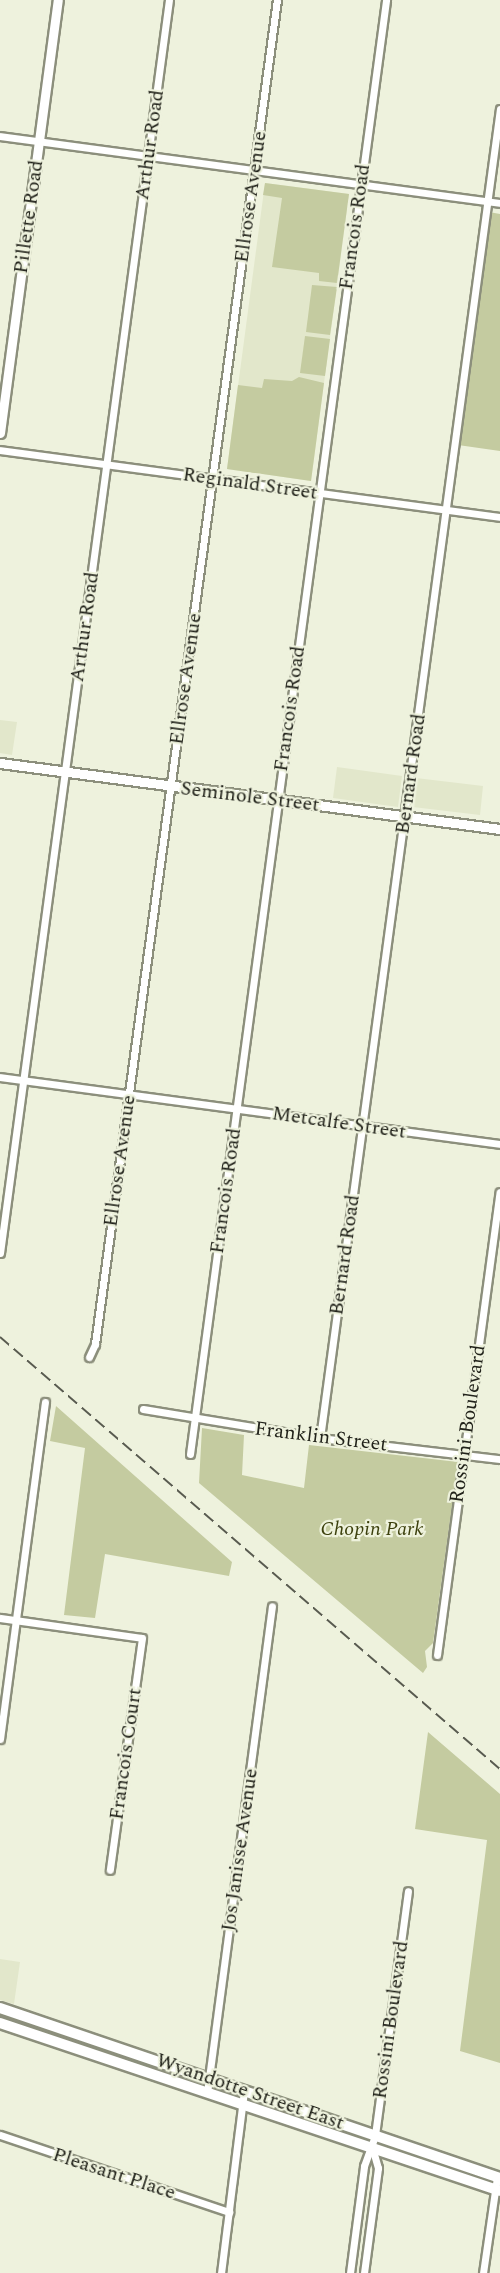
<!DOCTYPE html>
<style>
body{margin:0}
#map{position:relative;width:500px;height:2273px;overflow:hidden;background:#eef2dd;font-family:Spectral,serif}
div>[style]{position:absolute}
.built>*{inset:0;background:#e2e7cb}
.green>*{inset:0;background:#c4cba0}
.roads{filter:drop-shadow(2px 0 #8c8f7c) drop-shadow(-2px 0 #8c8f7c) drop-shadow(0 2px #8c8f7c) drop-shadow(0 -2px #8c8f7c)}
.minor>*{height:7px;margin:-3.5px;padding:0 3.5px;transform-origin:3.5px;border-radius:3.5px;background:#fff}
.tertiary>*{height:9px;margin:-4.5px;padding:0 4.5px;transform-origin:4.5px;border-radius:4.5px;background:#fff}
.secondary>*{height:10px;margin:-5px;padding:0 5px;transform-origin:5px;border-radius:5px;background:#fff}
.rail>*{height:2px;margin-top:-1px;transform-origin:0;background:repeating-linear-gradient(90deg,#585a4f 0 12px,transparent 0 18px)}
span{translate:-50% -50%;white-space:nowrap;text-align:center;line-height:1.15;-webkit-text-stroke:4.5px #eef2dd;paint-order:stroke}
.street-label{font-size:20px;color:#21221a}
.park-label{font-size:20px;color:#3c400d;font-style:italic}
</style>
<div id="map">
<div class="built">
<div style="clip-path:polygon(265px 183px,349px 194px,311px 481px,227px 469px)"></div>
<div style="clip-path:polygon(0 720px,17px 722px,12px 755px,0 753px)"></div>
<div style="clip-path:polygon(337px 767px,402px 776px,398px 807px,333px 798px)"></div>
<div style="clip-path:polygon(416px 778px,483px 786px,480px 815px,413px 807px)"></div>
<div style="clip-path:polygon(0 1959px,20px 1962px,14px 2004px,0 2000px)"></div>
</div>
<div class="green">
<div style="clip-path:polygon(265px 183px,349px 194px,337px 283px,319px 281px,319px 273px,272px 267px,282px 198px,263px 195px)"></div>
<div style="clip-path:polygon(489px 212px,500px 214px,500px 451px,458px 445px)"></div>
<div style="clip-path:polygon(312px 285px,337px 287px,330px 335px,306px 332px)"></div>
<div style="clip-path:polygon(305px 336px,330px 339px,325px 376px,300px 373px)"></div>
<div style="clip-path:polygon(299px 377px,324px 383px,311px 481px,227px 469px,238px 385px,262px 388px,264px 379px,292px 381px)"></div>
<div style="clip-path:polygon(56px 1406px,232px 1562px,229px 1576px,105px 1554px,95px 1618px,64px 1615px,85px 1448px,50px 1441px)"></div>
<div style="clip-path:polygon(202px 1428px,244px 1435px,242px 1475px,304px 1488px,309px 1445px,458px 1462px,433px 1643px,425px 1651px,427px 1667px,423px 1673px,199px 1483px)"></div>
<div style="clip-path:polygon(428px 1732px,500px 1794px,500px 2063px,460px 2051px,487px 1840px,415px 1829px)"></div>
</div>
<div class="roads">
<div class="minor">
<div style="left:0;top:136px;width:504px;rotate:7.63deg"></div>
<div style="left:0;top:450px;width:504px;rotate:7.63deg"></div>
<div style="left:0;top:1077px;width:504px;rotate:7.63deg"></div>
<div style="left:0;top:1253px;width:1264px;rotate:-82.32deg"></div>
<div style="left:89px;top:1357px;width:14px;rotate:-65deg"></div>
<div style="left:95px;top:1344px;width:1356px;rotate:-82.29deg"></div>
<div style="left:143px;top:1409px;width:179px;rotate:9.3deg"></div>
<div style="left:320px;top:1438px;width:181px;rotate:6.7deg"></div>
<div style="left:320px;top:1438px;width:1341px;rotate:-82.29deg"></div>
<div style="left:190px;top:1454px;width:1467px;rotate:-82.32deg"></div>
<div style="left:0;top:1618px;width:143px;rotate:8deg"></div>
<div style="left:142px;top:1638px;width:234px;rotate:97.9deg"></div>
<div style="left:437px;top:1655px;width:467px;rotate:-82.3deg"></div>
<div style="left:0;top:1739px;width:340px;rotate:-82.4deg"></div>
<div style="left:207px;top:2093px;width:491px;rotate:-82.4deg"></div>
<div style="left:0;top:2135px;width:242px;rotate:18.6deg"></div>
<div style="left:221px;top:2273px;width:183px;rotate:-82.8deg"></div>
<div style="left:350px;top:2273px;width:108px;rotate:-82.5deg"></div>
<div style="left:364px;top:2166px;width:33px;rotate:-70deg"></div>
<div style="left:375px;top:2135px;width:246px;rotate:-82.3deg"></div>
<div style="left:364px;top:2273px;width:106px;rotate:-82.4deg"></div>
<div style="left:378px;top:2168px;width:19px;rotate:-106deg"></div>
<div style="left:483px;top:2273px;width:97px;rotate:-81.7deg"></div>
</div>
<div class="tertiary">
<div style="left:0;top:433px;width:437px;rotate:-82.4deg"></div>
<div style="left:0;top:763px;width:504px;rotate:7.52deg"></div>
</div>
<div class="secondary">
<div style="left:0;top:2008px;width:528px;rotate:18.78deg"></div>
<div style="left:0;top:2023px;width:527px;rotate:18.57deg"></div>
</div>
</div>
<div class="rail">
<div style="left:0;top:1337px;width:661px;rotate:40.83deg"></div>
</div>
<div class="street-label">
<span style="left:150px;top:145px;rotate:-82deg">Arthur Road</span>
<span style="left:251px;top:197px;rotate:-82deg">Ellrose Avenue</span>
<span style="left:29px;top:217px;rotate:-82deg">Pillette Road</span>
<span style="left:355px;top:227px;rotate:-82deg">Francois Road</span>
<span style="left:250px;top:484px;rotate:8deg">Reginald Street</span>
<span style="left:85px;top:627px;rotate:-82deg">Arthur Road</span>
<span style="left:186px;top:679px;rotate:-82deg">Ellrose Avenue</span>
<span style="left:290px;top:709px;rotate:-82deg">Francois Road</span>
<span style="left:411px;top:774px;rotate:-82deg">Bernard Road</span>
<span style="left:250px;top:797px;rotate:7deg">Seminole Street</span>
<span style="left:339px;top:1123px;rotate:8deg">Metcalfe Street</span>
<span style="left:120px;top:1161px;rotate:-82deg">Ellrose Avenue</span>
<span style="left:226px;top:1191px;rotate:-82deg">Francois Road</span>
<span style="left:345px;top:1255px;rotate:-82deg">Bernard Road</span>
<span style="left:468px;top:1424px;rotate:-82deg">Rossini Boulevard</span>
<span style="left:321px;top:1437px;rotate:7deg">Franklin Street</span>
<span style="left:126px;top:1754px;rotate:-82deg">Francois Court</span>
<span style="left:240px;top:1850px;rotate:-82deg">Jos Janisse Avenue</span>
<span style="left:391px;top:2020px;rotate:-82deg">Rossini Boulevard</span>
<span style="left:250px;top:2092px;rotate:19deg">Wyandotte Street East</span>
<span style="left:114px;top:2174px;rotate:18deg">Pleasant Place</span>
</div>
<div class="park-label">
<span style="left:372px;top:1529px">Chopin Park</span>
</div>
</div>
